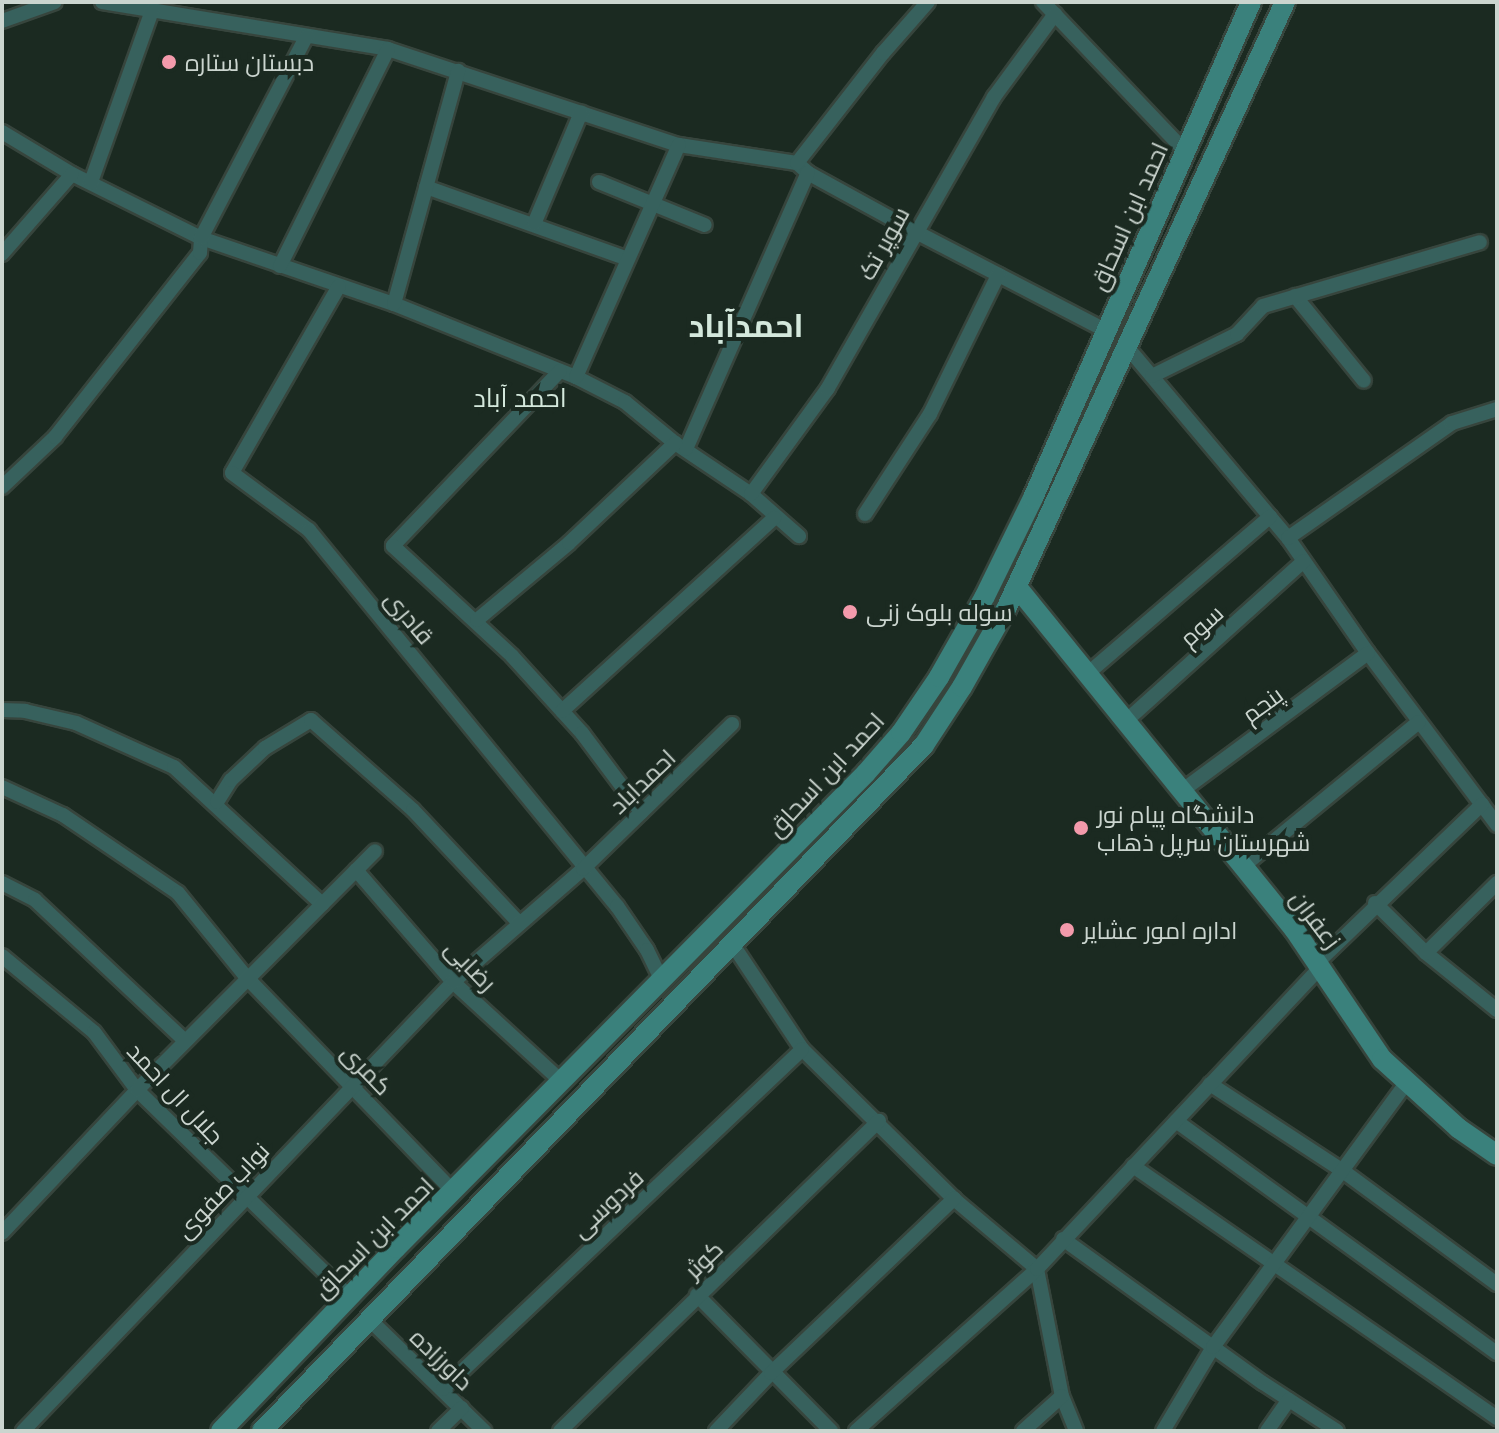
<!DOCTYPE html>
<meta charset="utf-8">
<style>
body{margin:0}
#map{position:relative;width:1499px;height:1433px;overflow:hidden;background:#1b2a21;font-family:"Golos Text",Cairo,sans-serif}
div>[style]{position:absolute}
.roads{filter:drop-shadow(2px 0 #37453d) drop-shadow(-2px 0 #37453d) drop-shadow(0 2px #37453d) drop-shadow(0 -2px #37453d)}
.street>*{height:14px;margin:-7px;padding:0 7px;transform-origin:7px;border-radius:7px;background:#37615d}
.secondary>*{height:20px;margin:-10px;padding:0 10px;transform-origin:10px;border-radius:10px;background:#3a817c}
.dots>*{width:22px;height:22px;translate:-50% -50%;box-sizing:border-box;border:4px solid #1b2a21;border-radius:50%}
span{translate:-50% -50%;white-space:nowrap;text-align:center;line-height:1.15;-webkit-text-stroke:8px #1b2a21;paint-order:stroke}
.poi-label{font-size:24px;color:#cbd5cf}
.left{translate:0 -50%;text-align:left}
.street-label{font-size:24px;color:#cbd5cf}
.neighbourhood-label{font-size:26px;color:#d4e8dc}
.district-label{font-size:32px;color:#d4e8dc;font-weight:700}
.frame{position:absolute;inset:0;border:4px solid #cbd5cf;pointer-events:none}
</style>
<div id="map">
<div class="roads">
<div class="street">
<div style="left:102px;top:2px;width:290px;rotate:9.3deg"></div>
<div style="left:388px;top:49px;width:306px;rotate:18.3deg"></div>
<div style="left:679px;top:145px;width:119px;rotate:8.7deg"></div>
<div style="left:797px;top:163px;width:15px;rotate:42deg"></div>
<div style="left:808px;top:173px;width:121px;rotate:28.7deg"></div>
<div style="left:914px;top:231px;width:215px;rotate:27.4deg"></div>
<div style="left:1043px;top:2px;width:206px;rotate:46.4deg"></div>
<div style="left:2px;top:21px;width:56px;rotate:-19.7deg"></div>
<div style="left:2px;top:132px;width:82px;rotate:31deg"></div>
<div style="left:72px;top:174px;width:144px;rotate:26.4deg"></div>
<div style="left:201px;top:238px;width:204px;rotate:18.9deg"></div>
<div style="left:394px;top:304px;width:196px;rotate:21.9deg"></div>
<div style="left:576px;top:377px;width:55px;rotate:27deg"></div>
<div style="left:625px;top:402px;width:65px;rotate:39.4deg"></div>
<div style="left:675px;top:443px;width:92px;rotate:33.9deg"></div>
<div style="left:751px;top:494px;width:64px;rotate:41.2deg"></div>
<div style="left:797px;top:163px;width:140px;rotate:-52deg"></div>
<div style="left:883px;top:53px;width:68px;rotate:-48.6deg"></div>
<div style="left:91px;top:182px;width:182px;rotate:-70.4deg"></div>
<div style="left:599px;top:182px;width:114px;rotate:22.1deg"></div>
<div style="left:426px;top:187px;width:214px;rotate:19.6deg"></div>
<div style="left:534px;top:224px;width:121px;rotate:-67.1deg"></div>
<div style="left:2px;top:254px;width:106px;rotate:-48.8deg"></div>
<div style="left:280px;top:266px;width:242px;rotate:-63.5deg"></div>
<div style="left:339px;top:286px;width:215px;rotate:119.8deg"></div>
<div style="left:232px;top:473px;width:96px;rotate:36.5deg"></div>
<div style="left:309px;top:530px;width:486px;rotate:50.7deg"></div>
<div style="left:617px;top:906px;width:53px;rotate:55.7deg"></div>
<div style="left:647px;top:950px;width:34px;rotate:64deg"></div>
<div style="left:1295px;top:296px;width:109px;rotate:50.9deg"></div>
<div style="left:394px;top:304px;width:242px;rotate:-74.6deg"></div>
<div style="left:1128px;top:348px;width:248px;rotate:49.9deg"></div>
<div style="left:1288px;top:538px;width:140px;rotate:55.2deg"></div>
<div style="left:1368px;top:653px;width:215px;rotate:53.1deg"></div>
<div style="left:560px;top:371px;width:242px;rotate:133.7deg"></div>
<div style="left:393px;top:546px;width:162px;rotate:42.7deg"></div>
<div style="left:512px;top:656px;width:104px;rotate:47.7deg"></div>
<div style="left:582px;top:733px;width:99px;rotate:53.2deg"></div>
<div style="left:1152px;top:376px;width:95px;rotate:-26.3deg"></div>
<div style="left:1237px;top:334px;width:38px;rotate:-47deg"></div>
<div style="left:1263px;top:306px;width:226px;rotate:-16.4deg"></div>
<div style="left:576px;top:377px;width:254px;rotate:-66.1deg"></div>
<div style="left:686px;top:449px;width:302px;rotate:-66.2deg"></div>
<div style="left:2px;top:487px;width:73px;rotate:-43.3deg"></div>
<div style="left:55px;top:437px;width:234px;rotate:-51.8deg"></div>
<div style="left:200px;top:253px;width:15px;rotate:-86deg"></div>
<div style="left:201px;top:238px;width:227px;rotate:-62.4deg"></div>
<div style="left:751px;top:494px;width:131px;rotate:-54deg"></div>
<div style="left:828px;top:388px;width:335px;rotate:-60.3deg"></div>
<div style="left:994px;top:97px;width:103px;rotate:-53.7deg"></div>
<div style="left:865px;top:514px;width:119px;rotate:-57deg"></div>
<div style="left:930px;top:414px;width:155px;rotate:-63.9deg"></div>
<div style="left:1288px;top:538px;width:200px;rotate:-35deg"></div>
<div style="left:1452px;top:423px;width:47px;rotate:-17.3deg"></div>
<div style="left:477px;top:620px;width:120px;rotate:-39.9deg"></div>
<div style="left:569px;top:543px;width:146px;rotate:-43.3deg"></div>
<div style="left:1086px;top:675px;width:243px;rotate:-40.7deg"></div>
<div style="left:2px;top:710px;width:23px;rotate:2deg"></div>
<div style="left:25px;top:711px;width:52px;rotate:13.2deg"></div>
<div style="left:76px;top:723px;width:107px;rotate:24.2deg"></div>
<div style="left:174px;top:767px;width:202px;rotate:42.8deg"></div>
<div style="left:562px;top:711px;width:287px;rotate:-42.3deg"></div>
<div style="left:1126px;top:721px;width:239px;rotate:-42deg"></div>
<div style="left:2px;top:787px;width:67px;rotate:24.7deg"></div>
<div style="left:63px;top:815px;width:139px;rotate:34.1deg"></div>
<div style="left:178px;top:893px;width:111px;rotate:50.9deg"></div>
<div style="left:248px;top:979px;width:296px;rotate:46deg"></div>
<div style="left:1183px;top:790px;width:230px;rotate:-36.5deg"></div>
<div style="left:217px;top:802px;width:26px;rotate:-58deg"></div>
<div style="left:231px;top:780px;width:47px;rotate:-43.3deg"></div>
<div style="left:265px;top:748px;width:54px;rotate:-31.3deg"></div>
<div style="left:311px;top:720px;width:136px;rotate:41.4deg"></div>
<div style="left:413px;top:810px;width:156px;rotate:46.8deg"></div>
<div style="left:1241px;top:868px;width:230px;rotate:-39.4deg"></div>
<div style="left:356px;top:870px;width:148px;rotate:49.1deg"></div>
<div style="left:453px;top:982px;width:148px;rotate:42.5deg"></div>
<div style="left:2px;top:883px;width:37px;rotate:27deg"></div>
<div style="left:35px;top:900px;width:206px;rotate:43.2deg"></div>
<div style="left:1375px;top:903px;width:71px;rotate:44.4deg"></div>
<div style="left:1426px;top:953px;width:91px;rotate:38.8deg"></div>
<div style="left:733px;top:945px;width:125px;rotate:56.4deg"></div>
<div style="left:802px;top:1049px;width:214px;rotate:44.6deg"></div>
<div style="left:954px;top:1199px;width:109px;rotate:40.1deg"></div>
<div style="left:1037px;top:1269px;width:129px;rotate:78.9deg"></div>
<div style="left:1062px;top:1396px;width:38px;rotate:68deg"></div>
<div style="left:1426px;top:953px;width:100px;rotate:-44.6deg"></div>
<div style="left:2px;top:956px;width:119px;rotate:39.6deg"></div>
<div style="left:94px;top:1032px;width:72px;rotate:53.4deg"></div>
<div style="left:137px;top:1090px;width:297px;rotate:44.2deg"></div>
<div style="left:1317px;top:963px;width:229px;rotate:-43.9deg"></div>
<div style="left:1210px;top:1084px;width:159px;rotate:33.2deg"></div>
<div style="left:1343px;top:1171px;width:191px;rotate:36.3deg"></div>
<div style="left:1176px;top:1121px;width:396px;rotate:35.9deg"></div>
<div style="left:1133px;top:1166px;width:443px;rotate:34.7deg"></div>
<div style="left:2px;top:1233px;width:197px;rotate:-46.6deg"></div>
<div style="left:137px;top:1090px;width:337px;rotate:-45.1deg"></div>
<div style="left:1063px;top:1239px;width:246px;rotate:35.8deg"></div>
<div style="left:1263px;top:1383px;width:88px;rotate:33deg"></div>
<div style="left:697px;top:1295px;width:191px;rotate:45.4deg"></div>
<div style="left:369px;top:1319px;width:161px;rotate:44.2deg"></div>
<div style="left:443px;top:1389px;width:494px;rotate:-43.4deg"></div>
<div style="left:23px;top:1431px;width:622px;rotate:-46.24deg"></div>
<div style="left:453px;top:982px;width:172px;rotate:-41deg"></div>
<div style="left:583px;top:869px;width:208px;rotate:-44.2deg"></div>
<div style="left:438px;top:1431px;width:33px;rotate:-44deg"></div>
<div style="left:560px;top:1431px;width:445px;rotate:-44.2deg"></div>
<div style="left:716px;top:1431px;width:80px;rotate:-46.5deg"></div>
<div style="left:771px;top:1373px;width:253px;rotate:-43.6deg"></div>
<div style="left:856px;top:1431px;width:243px;rotate:-41.8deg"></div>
<div style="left:1037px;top:1269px;width:413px;rotate:-46.8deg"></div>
<div style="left:1023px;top:1431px;width:52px;rotate:-41.9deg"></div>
<div style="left:1163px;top:1431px;width:98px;rotate:-59.2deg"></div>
<div style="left:1213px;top:1347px;width:328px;rotate:-53.8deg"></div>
<div style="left:1267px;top:1431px;width:38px;rotate:-55deg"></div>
</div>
<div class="secondary">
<div style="left:1017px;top:587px;width:440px;rotate:51deg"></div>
<div style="left:1294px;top:929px;width:157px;rotate:55.9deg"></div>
<div style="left:1382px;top:1059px;width:103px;rotate:42.2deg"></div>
<div style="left:1458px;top:1128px;width:47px;rotate:34.7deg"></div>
<div style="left:221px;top:1431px;width:253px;rotate:-46.3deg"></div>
<div style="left:396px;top:1248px;width:668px;rotate:-45.3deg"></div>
<div style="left:866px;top:773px;width:53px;rotate:-48.8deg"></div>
<div style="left:901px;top:733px;width:68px;rotate:-55.8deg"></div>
<div style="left:939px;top:677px;width:93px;rotate:-60.4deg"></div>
<div style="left:985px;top:596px;width:109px;rotate:-63.9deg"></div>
<div style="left:1033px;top:498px;width:542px;rotate:-66.27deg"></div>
<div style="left:262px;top:1431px;width:953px;rotate:-46.02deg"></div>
<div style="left:924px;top:745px;width:69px;rotate:-56.8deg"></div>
<div style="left:962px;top:687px;width:92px;rotate:-60.6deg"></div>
<div style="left:1007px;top:607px;width:666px;rotate:-65.32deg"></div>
</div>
</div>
<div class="dots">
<div style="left:169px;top:62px;background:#f39aab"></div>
<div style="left:850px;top:612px;background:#f39aab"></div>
<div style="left:1081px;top:828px;background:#f39aab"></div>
<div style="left:1067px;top:930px;background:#f39aab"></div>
</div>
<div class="poi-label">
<span class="left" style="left:185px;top:62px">دبستان ستاره</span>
<span class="left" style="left:866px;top:612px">سوله بلوک زنی</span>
<span class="left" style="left:1097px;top:828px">دانشگاه پیام نور<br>شهرستان سرپل ذهاب</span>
<span class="left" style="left:1083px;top:930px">اداره امور عشایر</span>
</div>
<div class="street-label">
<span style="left:1128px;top:216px;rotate:-66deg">احمد ابن اسحاق</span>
<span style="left:883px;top:243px;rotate:-61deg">سوپر تک</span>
<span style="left:410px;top:617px;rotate:50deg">قادری</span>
<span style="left:1201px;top:625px;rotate:-42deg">سوم</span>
<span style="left:1262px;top:704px;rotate:-36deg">پنجم</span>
<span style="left:825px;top:774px;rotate:-47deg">احمد ابن اسحاق</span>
<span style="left:642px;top:781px;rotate:-44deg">احمداباد</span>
<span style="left:1316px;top:919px;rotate:53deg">زعفران</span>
<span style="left:471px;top:965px;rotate:46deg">رضایی</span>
<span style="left:367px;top:1069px;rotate:46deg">کمری</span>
<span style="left:176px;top:1093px;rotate:47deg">جلال ال احمد</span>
<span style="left:222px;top:1190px;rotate:-46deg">نواب صفوی</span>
<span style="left:607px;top:1203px;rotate:-43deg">فردوسی</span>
<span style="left:373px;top:1237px;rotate:-45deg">احمد ابن اسحاق</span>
<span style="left:703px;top:1259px;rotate:-44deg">کوثر</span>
<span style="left:442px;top:1359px;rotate:44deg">داورزاده</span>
</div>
<div class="neighbourhood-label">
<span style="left:520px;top:398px">احمد آباد</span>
</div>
<div class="district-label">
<span style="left:746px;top:325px">احمدآباد</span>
</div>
<div class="frame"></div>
</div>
